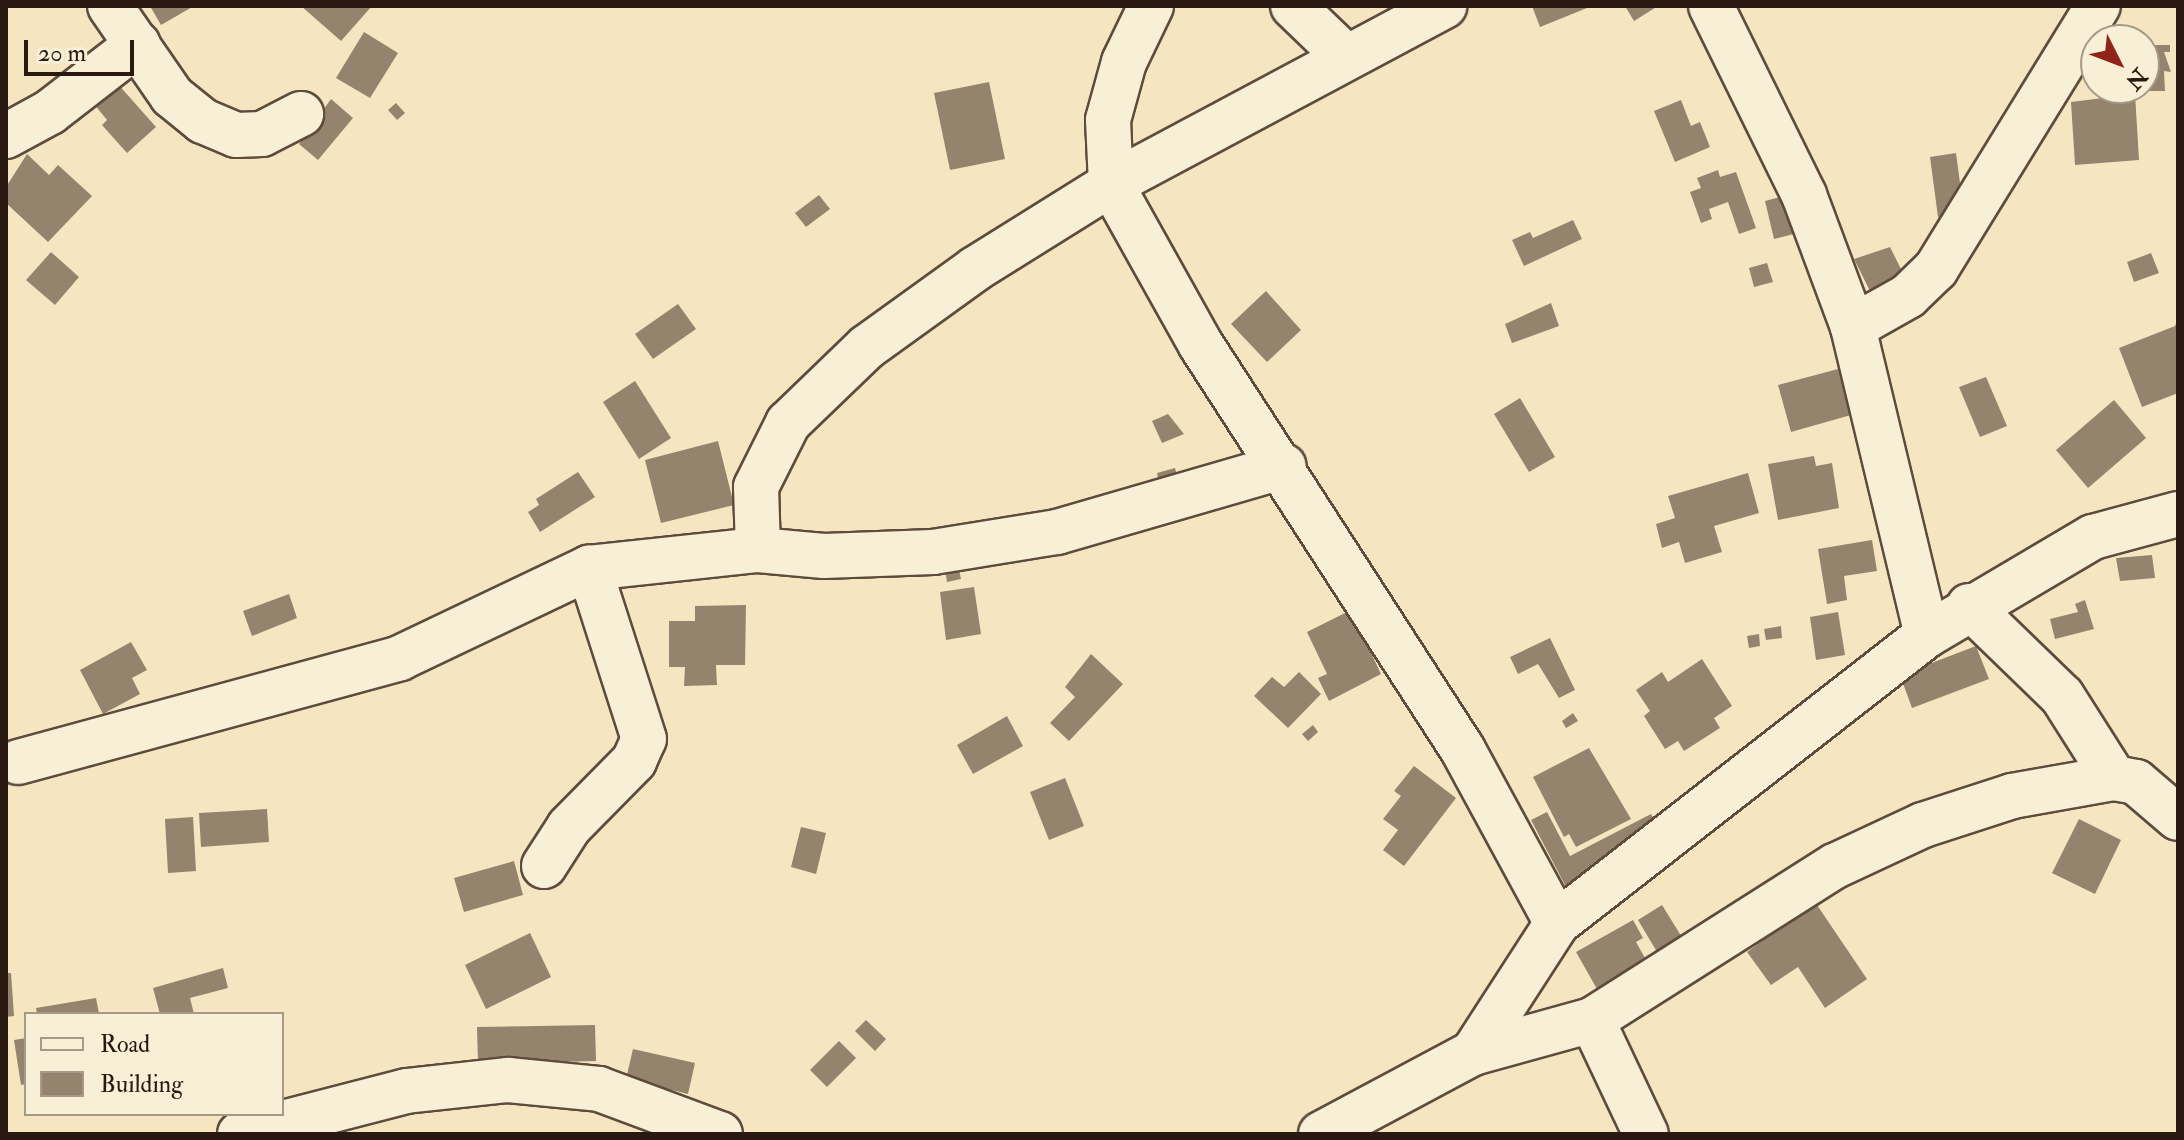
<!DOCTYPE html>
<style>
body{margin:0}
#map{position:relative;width:2184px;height:1140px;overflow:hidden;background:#f5e6c1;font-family:"IM FELL Double Pica",serif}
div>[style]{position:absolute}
.building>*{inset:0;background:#94846d}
.roads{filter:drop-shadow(2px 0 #5d4c3d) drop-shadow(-2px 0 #5d4c3d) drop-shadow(0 2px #5d4c3d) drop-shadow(0 -2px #5d4c3d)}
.minor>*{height:44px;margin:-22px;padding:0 22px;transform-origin:22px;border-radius:22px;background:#f8efd7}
span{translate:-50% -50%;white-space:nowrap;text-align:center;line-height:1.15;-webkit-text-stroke:6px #f8efd7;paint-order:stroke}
.frame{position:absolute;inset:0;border:8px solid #2a1911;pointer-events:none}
.legend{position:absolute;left:24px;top:1012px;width:260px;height:104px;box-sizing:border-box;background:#f8efd7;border:2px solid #a69988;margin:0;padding:10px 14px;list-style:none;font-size:24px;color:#2a1911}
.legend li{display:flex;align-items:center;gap:16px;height:40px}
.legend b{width:40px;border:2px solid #a69988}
.north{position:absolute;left:2080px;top:24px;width:80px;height:80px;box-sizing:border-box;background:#f8efd7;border:2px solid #a69988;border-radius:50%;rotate:132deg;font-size:22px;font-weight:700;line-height:32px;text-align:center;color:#2a1911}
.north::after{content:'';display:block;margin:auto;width:28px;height:36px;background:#8f2418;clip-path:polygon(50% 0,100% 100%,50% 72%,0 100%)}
.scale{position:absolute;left:24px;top:40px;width:110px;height:36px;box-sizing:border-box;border:4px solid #2a1911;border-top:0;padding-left:10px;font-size:24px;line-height:28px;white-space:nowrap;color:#2a1911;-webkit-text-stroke:6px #f8efd7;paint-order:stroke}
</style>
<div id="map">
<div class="building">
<div style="clip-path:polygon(150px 6px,194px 6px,161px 25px)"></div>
<div style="clip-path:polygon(301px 6px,372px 6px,341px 41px)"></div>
<div style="clip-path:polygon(1532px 6px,1592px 6px,1540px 27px)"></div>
<div style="clip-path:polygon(1625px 6px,1658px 6px,1634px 21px)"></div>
<div style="clip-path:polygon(364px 32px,398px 53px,370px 98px,336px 78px)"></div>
<div style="clip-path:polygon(2144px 45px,2170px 45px,2170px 52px,2164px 52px,2171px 72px,2164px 71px,2165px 91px,2135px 91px,2144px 88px)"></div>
<div style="clip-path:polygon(989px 82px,1005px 159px,950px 170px,934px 93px)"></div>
<div style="clip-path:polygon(117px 83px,156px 127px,127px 153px,102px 125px,107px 120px,94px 104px)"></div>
<div style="clip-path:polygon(2135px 94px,2139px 160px,2075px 165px,2071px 102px)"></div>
<div style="clip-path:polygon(331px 99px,353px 118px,318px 160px,299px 144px)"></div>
<div style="clip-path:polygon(1681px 100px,1691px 126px,1700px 122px,1710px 147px,1675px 162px,1654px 111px)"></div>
<div style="clip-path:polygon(396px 103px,405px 113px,397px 120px,388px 110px)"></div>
<div style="clip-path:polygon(1956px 153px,1964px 213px,1938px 217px,1930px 157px)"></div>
<div style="clip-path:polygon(27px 154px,49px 175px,58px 165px,92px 196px,48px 242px,6px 203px,6px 187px)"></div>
<div style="clip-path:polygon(1718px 170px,1720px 177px,1736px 172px,1756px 228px,1739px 234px,1728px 202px,1709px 209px,1712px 219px,1701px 223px,1690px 192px,1701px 188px,1697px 178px)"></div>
<div style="clip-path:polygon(819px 195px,830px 209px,806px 227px,795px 213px)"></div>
<div style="clip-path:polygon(1784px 196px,1794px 234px,1774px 239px,1765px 201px)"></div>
<div style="clip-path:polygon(1573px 220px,1582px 239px,1524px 266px,1512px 240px,1530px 232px,1533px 238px)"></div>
<div style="clip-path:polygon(1890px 247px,1907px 281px,1873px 297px,1854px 259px)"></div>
<div style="clip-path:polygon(51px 252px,79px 277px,55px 305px,26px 280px)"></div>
<div style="clip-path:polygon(2151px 253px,2159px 273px,2134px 282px,2127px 262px)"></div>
<div style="clip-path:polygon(1767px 263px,1773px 282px,1754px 287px,1749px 268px)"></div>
<div style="clip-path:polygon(1266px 291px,1301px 330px,1267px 362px,1231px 324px)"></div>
<div style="clip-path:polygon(1551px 303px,1559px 326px,1512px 343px,1505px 324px)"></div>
<div style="clip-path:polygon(678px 304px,696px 329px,653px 359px,635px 334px)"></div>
<div style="clip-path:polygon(2178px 319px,2178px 393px,2142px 407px,2119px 348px,2175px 326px)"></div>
<div style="clip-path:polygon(1838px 369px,1851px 415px,1791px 432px,1778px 385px)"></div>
<div style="clip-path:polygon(1986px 377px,2007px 426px,1980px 437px,1959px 387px)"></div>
<div style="clip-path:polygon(635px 381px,671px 438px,639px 459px,603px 402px)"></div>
<div style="clip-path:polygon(1520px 398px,1555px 457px,1529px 472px,1494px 414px)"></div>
<div style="clip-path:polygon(2114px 400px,2146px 438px,2088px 488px,2056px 450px)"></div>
<div style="clip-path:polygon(1168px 414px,1184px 434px,1162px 443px,1152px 421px)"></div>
<div style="clip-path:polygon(718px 441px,734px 505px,661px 523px,645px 460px)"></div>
<div style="clip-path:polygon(1814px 456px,1816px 466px,1832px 463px,1839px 508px,1778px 520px,1768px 464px)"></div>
<div style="clip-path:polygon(1175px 468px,1178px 479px,1159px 484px,1157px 473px)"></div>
<div style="clip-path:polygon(578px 472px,595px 497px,540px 532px,528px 512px,539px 505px,536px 499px)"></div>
<div style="clip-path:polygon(1748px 473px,1759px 513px,1714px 526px,1722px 552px,1685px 563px,1679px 542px,1662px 548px,1656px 524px,1675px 518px,1668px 496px)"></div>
<div style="clip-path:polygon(1872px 540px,1877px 571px,1844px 576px,1847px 600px,1827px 604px,1818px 549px)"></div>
<div style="clip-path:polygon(2152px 555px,2155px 578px,2120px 581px,2116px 558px)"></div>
<div style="clip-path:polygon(957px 560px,961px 579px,947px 582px,944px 562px)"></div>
<div style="clip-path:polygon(974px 587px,981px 634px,946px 640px,940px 592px)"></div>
<div style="clip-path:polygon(289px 594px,297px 618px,252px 636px,243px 611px)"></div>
<div style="clip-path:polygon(2085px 600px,2094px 629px,2055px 639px,2050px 619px,2078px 612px,2075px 604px)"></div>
<div style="clip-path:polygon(746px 605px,745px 665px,716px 665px,717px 685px,684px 686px,685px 667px,669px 667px,669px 621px,695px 621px,695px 606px)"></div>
<div style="clip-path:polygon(1351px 610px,1381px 674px,1329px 701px,1318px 678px,1327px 674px,1307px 632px)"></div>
<div style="clip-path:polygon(1838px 612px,1845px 655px,1816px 660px,1810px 617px)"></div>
<div style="clip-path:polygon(1781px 626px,1782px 638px,1766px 640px,1764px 629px)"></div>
<div style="clip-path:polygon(1759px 634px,1760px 646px,1749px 648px,1747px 636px)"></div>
<div style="clip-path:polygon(1550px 638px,1575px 690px,1559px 698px,1538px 664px,1518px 674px,1510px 657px)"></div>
<div style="clip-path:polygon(131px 642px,147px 670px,132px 678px,140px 694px,103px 714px,80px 670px)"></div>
<div style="clip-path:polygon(1976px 646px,1989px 679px,1912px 708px,1900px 675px)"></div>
<div style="clip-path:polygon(1091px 654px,1123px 684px,1069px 741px,1050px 723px,1075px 697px,1065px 687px)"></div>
<div style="clip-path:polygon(1702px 659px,1732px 706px,1714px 718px,1720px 728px,1684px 751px,1678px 741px,1665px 749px,1644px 716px,1650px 711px,1636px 690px,1662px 672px,1668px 682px)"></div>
<div style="clip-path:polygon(1299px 672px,1321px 694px,1288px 728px,1254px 696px,1272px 677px,1284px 687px)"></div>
<div style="clip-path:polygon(1573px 713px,1578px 721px,1566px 728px,1562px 721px)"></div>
<div style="clip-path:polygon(1007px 716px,1023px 746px,973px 774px,957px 745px)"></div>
<div style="clip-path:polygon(1313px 725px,1318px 732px,1308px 741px,1302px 734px)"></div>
<div style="clip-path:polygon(1589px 748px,1631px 819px,1576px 847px,1569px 834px,1564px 837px,1533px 777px)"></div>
<div style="clip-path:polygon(1414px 766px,1456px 798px,1404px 866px,1383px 850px,1398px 830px,1383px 819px,1401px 796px,1394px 791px)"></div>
<div style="clip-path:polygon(1065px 778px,1084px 826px,1049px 840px,1030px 792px)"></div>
<div style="clip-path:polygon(267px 809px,269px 842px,201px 847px,199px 813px)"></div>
<div style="clip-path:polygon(1547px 812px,1570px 856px,1651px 814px,1663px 837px,1566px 887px,1531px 820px)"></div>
<div style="clip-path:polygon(193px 817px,196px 871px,168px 873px,165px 819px)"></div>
<div style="clip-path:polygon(2079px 819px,2121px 840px,2095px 894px,2052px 873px)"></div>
<div style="clip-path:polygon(801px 827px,826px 833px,816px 874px,791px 867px)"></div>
<div style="clip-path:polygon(514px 861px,523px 895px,464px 912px,454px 878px)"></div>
<div style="clip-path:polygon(1815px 902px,1867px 979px,1825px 1008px,1798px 967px,1771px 985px,1747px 952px)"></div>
<div style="clip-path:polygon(1662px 905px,1688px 947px,1663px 962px,1638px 920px)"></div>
<div style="clip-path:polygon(1633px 920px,1643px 938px,1636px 942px,1650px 967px,1601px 996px,1576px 952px)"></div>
<div style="clip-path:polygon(530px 933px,551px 977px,486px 1009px,465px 965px)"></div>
<div style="clip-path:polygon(223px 968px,228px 988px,190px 998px,194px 1014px,160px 1014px,153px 988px)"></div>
<div style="clip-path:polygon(6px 973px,11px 973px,14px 1016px,6px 1017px)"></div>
<div style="clip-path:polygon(96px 998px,99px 1014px,37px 1014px,36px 1008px)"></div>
<div style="clip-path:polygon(866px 1020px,886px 1039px,875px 1051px,855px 1031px)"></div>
<div style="clip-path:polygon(595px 1025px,596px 1061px,478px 1064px,477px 1027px)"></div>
<div style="clip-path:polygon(26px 1038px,26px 1084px,21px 1085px,14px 1040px)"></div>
<div style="clip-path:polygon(839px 1041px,856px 1058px,827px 1087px,810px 1070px)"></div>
<div style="clip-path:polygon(633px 1049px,695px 1063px,688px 1094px,626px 1079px)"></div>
</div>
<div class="roads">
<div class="minor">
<div style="left:110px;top:6px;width:109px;rotate:55.4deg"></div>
<div style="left:172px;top:96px;width:40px;rotate:39deg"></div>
<div style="left:203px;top:121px;width:36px;rotate:23deg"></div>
<div style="left:236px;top:135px;width:26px;rotate:-2deg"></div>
<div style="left:262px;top:134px;width:44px;rotate:-27.1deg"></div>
<div style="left:1151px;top:6px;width:62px;rotate:115.7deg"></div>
<div style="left:1124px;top:62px;width:60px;rotate:105.4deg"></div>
<div style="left:1108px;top:120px;width:64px;rotate:87.3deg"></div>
<div style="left:1111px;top:184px;width:184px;rotate:60.8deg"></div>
<div style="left:1201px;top:345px;width:482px;rotate:57.1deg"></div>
<div style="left:1463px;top:750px;width:197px;rotate:61.5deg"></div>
<div style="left:1293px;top:6px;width:72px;rotate:43.9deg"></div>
<div style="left:1711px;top:6px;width:211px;rotate:63.8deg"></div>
<div style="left:1804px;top:195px;width:141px;rotate:69.6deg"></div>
<div style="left:1853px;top:327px;width:317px;rotate:76.5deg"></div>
<div style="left:6px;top:136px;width:50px;rotate:-28.6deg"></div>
<div style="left:50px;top:112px;width:111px;rotate:-37.7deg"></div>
<div style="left:1853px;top:327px;width:63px;rotate:-29.4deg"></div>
<div style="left:1908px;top:296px;width:39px;rotate:-44deg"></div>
<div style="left:1936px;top:269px;width:309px;rotate:-58.4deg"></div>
<div style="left:758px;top:550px;width:63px;rotate:-91.8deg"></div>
<div style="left:756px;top:487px;width:72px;rotate:-63.4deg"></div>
<div style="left:788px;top:423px;width:110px;rotate:-43.9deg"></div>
<div style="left:867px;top:347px;width:133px;rotate:-35.8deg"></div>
<div style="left:975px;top:269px;width:160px;rotate:-32deg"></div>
<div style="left:1111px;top:184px;width:378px;rotate:-28.1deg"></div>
<div style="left:1969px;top:606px;width:129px;rotate:44.1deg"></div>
<div style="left:2062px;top:696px;width:97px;rotate:57.6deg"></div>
<div style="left:18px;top:762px;width:396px;rotate:-15.2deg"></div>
<div style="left:400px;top:658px;width:209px;rotate:-25.5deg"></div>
<div style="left:589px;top:568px;width:170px;rotate:-6.1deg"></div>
<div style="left:758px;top:550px;width:66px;rotate:5.2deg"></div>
<div style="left:824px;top:556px;width:109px;rotate:-2.1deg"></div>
<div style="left:933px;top:552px;width:126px;rotate:-9.2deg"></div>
<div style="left:1057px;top:532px;width:236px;rotate:-16.2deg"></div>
<div style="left:544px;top:866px;width:46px;rotate:-57.3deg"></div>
<div style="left:569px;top:827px;width:93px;rotate:-45.4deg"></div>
<div style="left:634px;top:761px;width:24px;rotate:-66deg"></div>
<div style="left:644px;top:739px;width:180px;rotate:-107.8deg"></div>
<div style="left:1592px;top:1020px;width:126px;rotate:64.7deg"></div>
<div style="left:1473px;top:1053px;width:155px;rotate:-57.1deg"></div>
<div style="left:1557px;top:923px;width:469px;rotate:-37.9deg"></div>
<div style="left:1927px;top:635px;width:193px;rotate:-30.6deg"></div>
<div style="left:2093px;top:537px;width:88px;rotate:-15.1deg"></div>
<div style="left:240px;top:1134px;width:171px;rotate:-14.5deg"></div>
<div style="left:406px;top:1091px;width:103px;rotate:-6.2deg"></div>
<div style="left:508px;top:1080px;width:91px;rotate:5.6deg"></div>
<div style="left:599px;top:1089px;width:129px;rotate:20.4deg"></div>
<div style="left:1321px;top:1134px;width:172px;rotate:-28.1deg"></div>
<div style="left:1473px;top:1053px;width:123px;rotate:-15.5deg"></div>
<div style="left:1592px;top:1020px;width:288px;rotate:-32.4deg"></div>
<div style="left:1835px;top:866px;width:97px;rotate:-25deg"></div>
<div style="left:1923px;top:825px;width:94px;rotate:-18deg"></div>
<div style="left:2012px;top:796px;width:104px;rotate:-10deg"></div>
<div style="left:2114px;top:778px;width:22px;rotate:10deg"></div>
<div style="left:2136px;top:782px;width:55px;rotate:40.6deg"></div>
</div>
</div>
<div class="frame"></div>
<ul class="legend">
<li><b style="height:10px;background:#f8efd7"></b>Road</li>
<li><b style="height:22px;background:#94846d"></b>Building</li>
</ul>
<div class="north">N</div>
<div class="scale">20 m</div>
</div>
